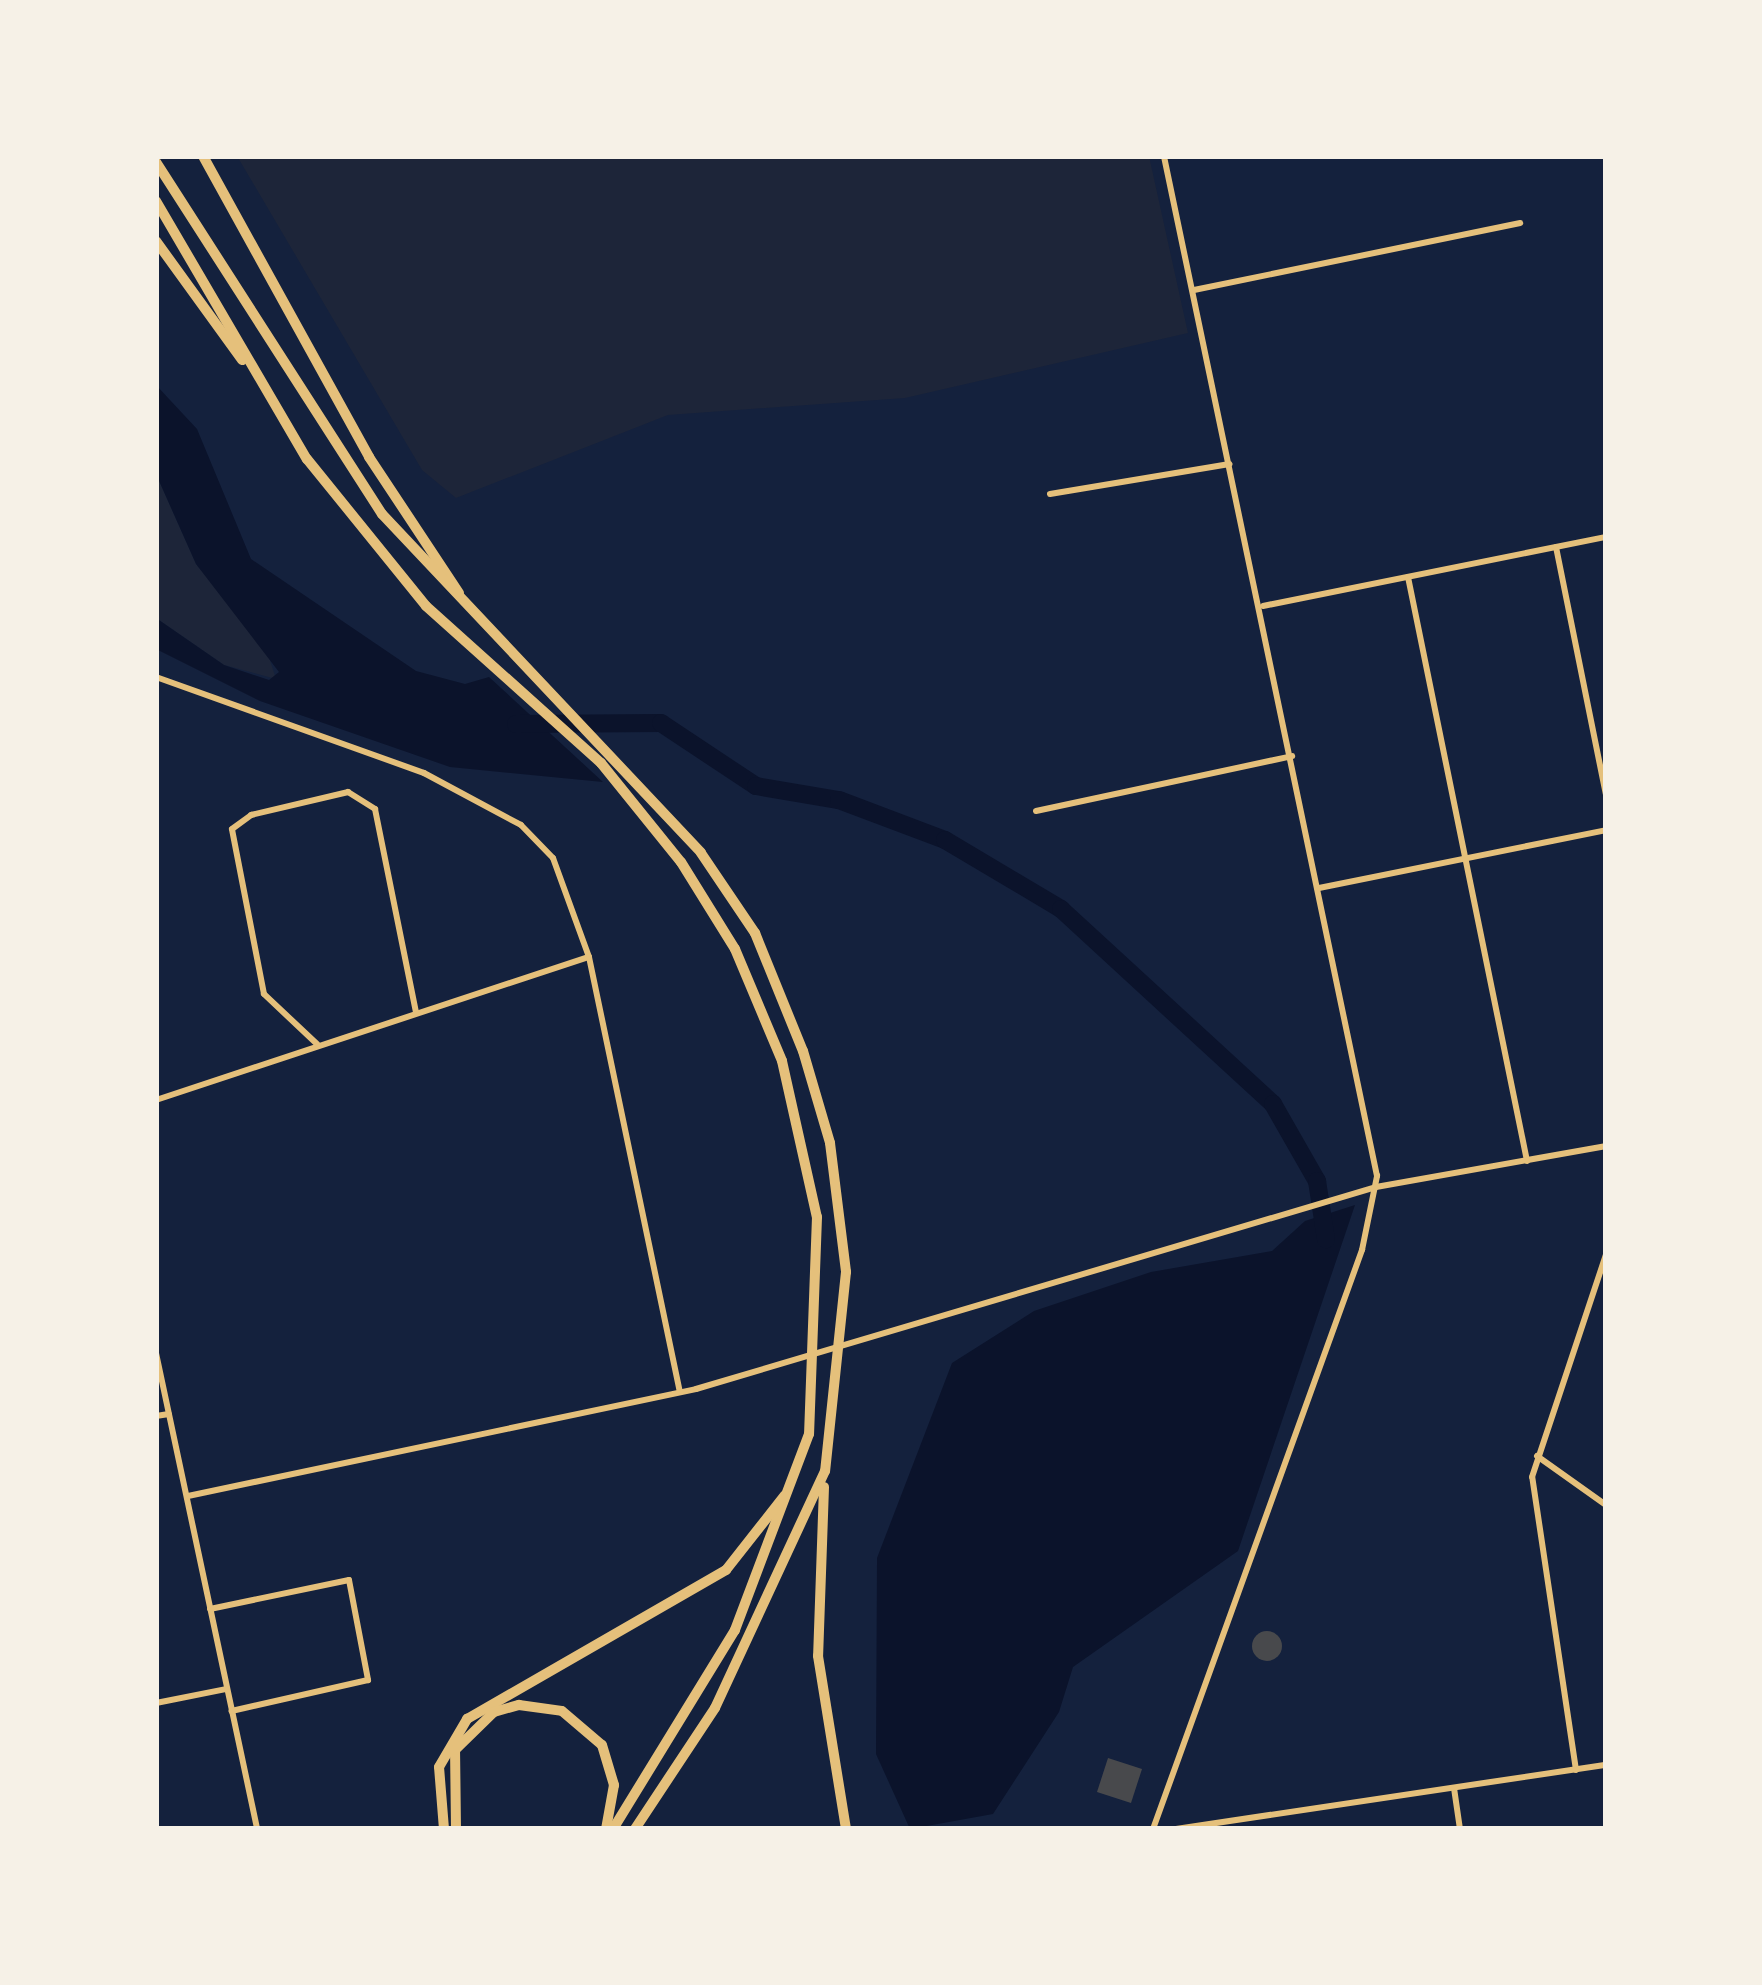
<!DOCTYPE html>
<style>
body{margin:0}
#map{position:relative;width:1762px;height:1985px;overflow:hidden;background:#14213d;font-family:"Roboto Condensed",sans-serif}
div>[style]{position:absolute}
.green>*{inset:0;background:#1d2539}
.water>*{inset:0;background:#0b132b}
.river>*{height:18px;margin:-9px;padding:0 9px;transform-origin:9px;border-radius:9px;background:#0b132b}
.building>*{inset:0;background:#48494c}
.round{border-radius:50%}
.minor>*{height:6px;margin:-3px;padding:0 3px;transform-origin:3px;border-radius:3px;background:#e5c07b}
.tertiary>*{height:6px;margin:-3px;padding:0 3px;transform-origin:3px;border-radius:3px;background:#e5c07b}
.motorway>*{height:10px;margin:-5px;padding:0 5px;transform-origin:5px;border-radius:5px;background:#e5c07b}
span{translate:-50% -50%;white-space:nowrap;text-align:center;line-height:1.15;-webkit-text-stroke:10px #f6f1e7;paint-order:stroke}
.frame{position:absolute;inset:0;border:159px solid #f6f1e7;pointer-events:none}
</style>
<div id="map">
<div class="green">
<div style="clip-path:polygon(237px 156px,1149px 156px,1188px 333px,905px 398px,668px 415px,456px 498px,422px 470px)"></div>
<div style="clip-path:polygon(156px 474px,196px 564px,265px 645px,276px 679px,224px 665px,156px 618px)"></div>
</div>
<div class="water">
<div style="clip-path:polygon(156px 385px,197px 429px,251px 559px,416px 671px,465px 684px,489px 677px,603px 782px,450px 767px,260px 701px,156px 649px,156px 618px,224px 665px,269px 680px,279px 672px,196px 564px,156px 474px)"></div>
<div style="clip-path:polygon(1355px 1205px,1238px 1551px,1073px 1667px,1059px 1712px,993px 1814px,910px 1829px,876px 1754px,877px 1558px,952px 1363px,1034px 1311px,1151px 1272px,1272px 1251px,1305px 1221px)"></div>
</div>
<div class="river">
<div style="left:516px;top:724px;width:145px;rotate:-0.4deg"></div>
<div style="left:661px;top:723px;width:114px;rotate:33.6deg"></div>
<div style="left:756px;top:786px;width:84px;rotate:9.6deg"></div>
<div style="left:839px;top:800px;width:113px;rotate:20.7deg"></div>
<div style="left:945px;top:840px;width:135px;rotate:30.7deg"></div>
<div style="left:1061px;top:909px;width:288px;rotate:42.6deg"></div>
<div style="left:1273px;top:1104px;width:89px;rotate:60.3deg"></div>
<div style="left:1317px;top:1181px;width:59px;rotate:81.2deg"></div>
</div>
<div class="building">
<div class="round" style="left:1252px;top:1631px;width:30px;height:30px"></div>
<div style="clip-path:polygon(1108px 1758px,1142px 1769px,1131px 1803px,1097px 1792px)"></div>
</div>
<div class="minor">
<div style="left:1194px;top:290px;width:333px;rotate:-11.6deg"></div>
<div style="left:1050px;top:494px;width:182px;rotate:-9.5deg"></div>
<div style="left:1556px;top:547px;width:252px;rotate:78.6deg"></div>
<div style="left:1408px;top:577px;width:596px;rotate:78.48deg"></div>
<div style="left:156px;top:677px;width:285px;rotate:19.7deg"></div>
<div style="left:424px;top:773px;width:110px;rotate:28.2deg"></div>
<div style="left:521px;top:825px;width:46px;rotate:45.9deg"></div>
<div style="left:553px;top:858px;width:105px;rotate:70deg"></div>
<div style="left:589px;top:957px;width:443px;rotate:78.2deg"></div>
<div style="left:1036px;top:811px;width:262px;rotate:-12.1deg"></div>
<div style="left:1319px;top:888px;width:293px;rotate:-11.4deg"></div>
<div style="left:317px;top:1044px;width:73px;rotate:-136.7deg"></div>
<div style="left:264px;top:994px;width:168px;rotate:-101deg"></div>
<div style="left:232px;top:829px;width:24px;rotate:-36deg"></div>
<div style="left:251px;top:815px;width:100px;rotate:-13.3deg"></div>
<div style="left:348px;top:792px;width:32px;rotate:32deg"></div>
<div style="left:375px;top:809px;width:207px;rotate:78.6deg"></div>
<div style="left:156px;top:1100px;width:456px;rotate:-18.3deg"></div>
<div style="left:156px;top:1353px;width:487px;rotate:78deg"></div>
<div style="left:156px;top:1416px;width:13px;rotate:-9deg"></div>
<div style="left:1537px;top:1456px;width:85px;rotate:35.4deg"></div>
<div style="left:188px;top:1496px;width:519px;rotate:-11.89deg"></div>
<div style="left:696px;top:1389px;width:709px;rotate:-16.54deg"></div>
<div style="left:1376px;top:1187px;width:234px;rotate:-10.1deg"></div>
<div style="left:210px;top:1609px;width:142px;rotate:-11.8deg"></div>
<div style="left:349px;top:1580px;width:102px;rotate:79.2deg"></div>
<div style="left:368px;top:1680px;width:140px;rotate:167.2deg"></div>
<div style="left:156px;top:1703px;width:71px;rotate:-11.3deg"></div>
<div style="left:1576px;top:1770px;width:296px;rotate:-98.5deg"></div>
<div style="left:1532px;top:1477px;width:235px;rotate:-71.6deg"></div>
<div style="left:1454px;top:1788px;width:41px;rotate:81.7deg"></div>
<div style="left:1176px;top:1829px;width:435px;rotate:-8.5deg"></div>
</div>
<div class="tertiary">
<div style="left:1263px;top:606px;width:350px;rotate:-11.4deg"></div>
<div style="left:1153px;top:1829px;width:616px;rotate:-70.15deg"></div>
<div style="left:1362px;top:1250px;width:76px;rotate:-78.5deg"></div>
<div style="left:1377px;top:1176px;width:1042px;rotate:-101.8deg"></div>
</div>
<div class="motorway">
<div style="left:203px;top:156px;width:344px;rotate:61.1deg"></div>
<div style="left:369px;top:457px;width:163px;rotate:56.5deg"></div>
<div style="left:156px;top:162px;width:418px;rotate:57.3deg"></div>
<div style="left:382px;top:514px;width:465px;rotate:46.7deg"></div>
<div style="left:701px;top:853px;width:97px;rotate:56deg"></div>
<div style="left:755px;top:933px;width:127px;rotate:67.9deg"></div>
<div style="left:803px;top:1051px;width:96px;rotate:73.6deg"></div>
<div style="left:830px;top:1143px;width:130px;rotate:82.9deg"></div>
<div style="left:846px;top:1272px;width:200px;rotate:96deg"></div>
<div style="left:825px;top:1471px;width:261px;rotate:114.9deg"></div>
<div style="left:715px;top:1708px;width:145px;rotate:123.5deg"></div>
<div style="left:156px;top:201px;width:299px;rotate:59.7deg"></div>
<div style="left:307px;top:459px;width:189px;rotate:51deg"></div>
<div style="left:426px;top:606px;width:235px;rotate:41.9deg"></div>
<div style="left:601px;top:763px;width:127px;rotate:51.1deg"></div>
<div style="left:681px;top:862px;width:102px;rotate:58.2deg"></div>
<div style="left:735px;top:949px;width:121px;rotate:67.2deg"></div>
<div style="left:782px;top:1061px;width:160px;rotate:77.4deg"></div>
<div style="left:817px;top:1217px;width:217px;rotate:92.1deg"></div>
<div style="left:809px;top:1434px;width:210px;rotate:110.7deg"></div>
<div style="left:735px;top:1630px;width:233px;rotate:121.5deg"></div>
<div style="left:156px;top:241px;width:147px;rotate:54.1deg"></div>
<div style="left:824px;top:1487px;width:169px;rotate:92deg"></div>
<div style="left:818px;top:1656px;width:175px;rotate:80.8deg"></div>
<div style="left:444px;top:1829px;width:62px;rotate:-94.6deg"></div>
<div style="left:439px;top:1767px;width:56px;rotate:-59.7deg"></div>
<div style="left:467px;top:1719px;width:299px;rotate:-29.9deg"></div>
<div style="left:726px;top:1570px;width:95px;rotate:-51.8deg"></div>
<div style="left:456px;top:1829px;width:79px;rotate:-90.7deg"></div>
<div style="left:455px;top:1750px;width:54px;rotate:-44.3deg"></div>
<div style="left:494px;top:1712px;width:26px;rotate:-16deg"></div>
<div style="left:519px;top:1705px;width:43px;rotate:7.9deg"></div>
<div style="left:562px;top:1711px;width:52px;rotate:40.4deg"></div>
<div style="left:602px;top:1745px;width:42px;rotate:73.3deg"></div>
<div style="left:614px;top:1785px;width:45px;rotate:100.3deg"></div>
</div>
<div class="frame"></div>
</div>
